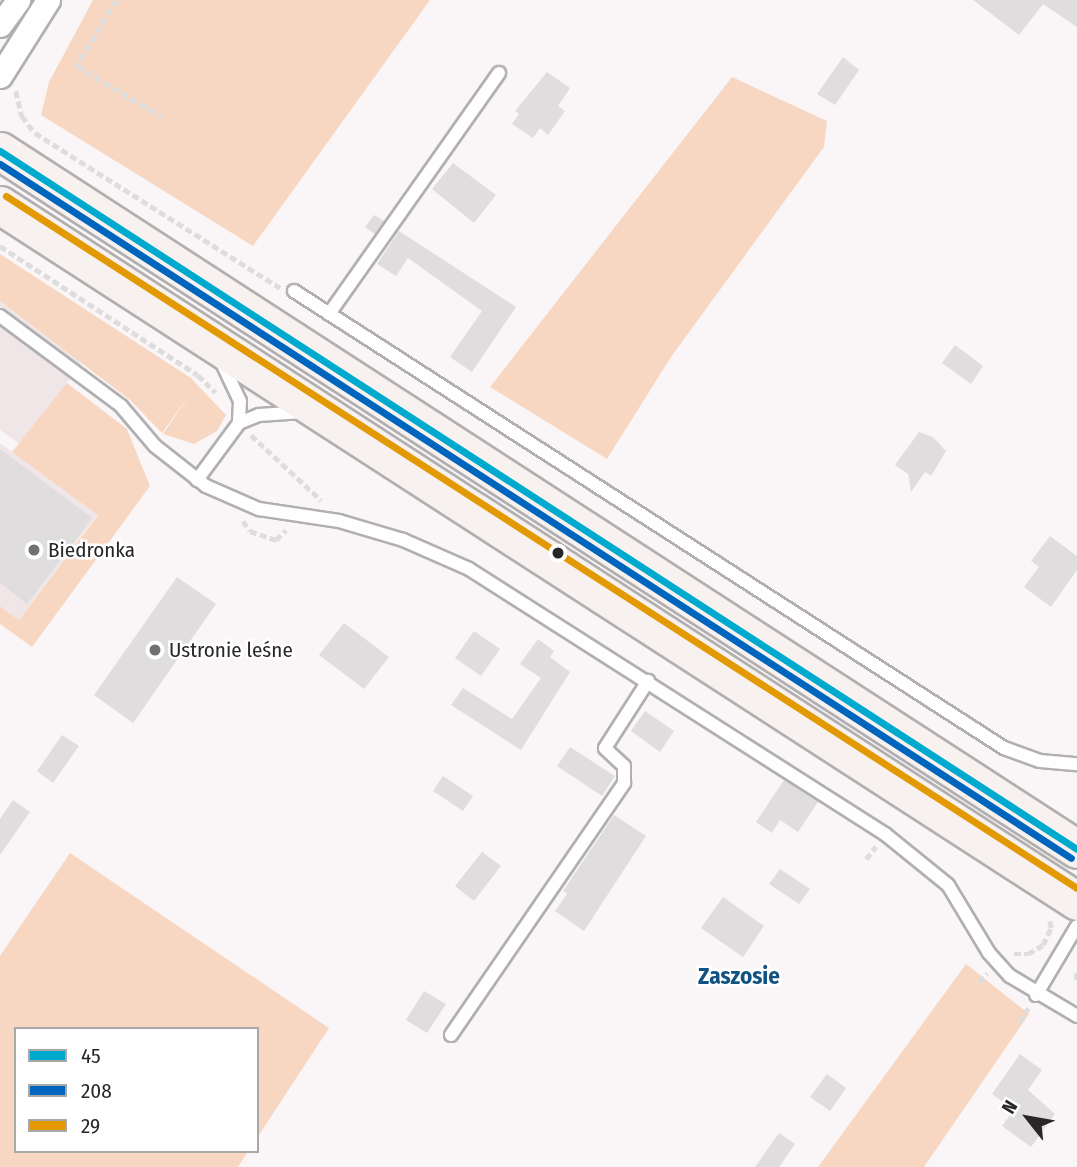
<!DOCTYPE html>
<meta charset="utf-8">
<style>
body{margin:0}
#map{position:relative;width:1077px;height:1167px;overflow:hidden;background:#faf6f7;font-family:"Fira Sans Condensed",sans-serif}
div>[style]{position:absolute}
.built>*{inset:0;background:#f0e6e8}
.green>*{inset:0;background:#f7d7c2}
.building>*{inset:0;background:#dfdddd}
.path>*{height:4.5px;margin-top:-2.25px;transform-origin:0;background:repeating-linear-gradient(90deg,#deddde 0 7px,transparent 0 10.5px)}
.roads{filter:drop-shadow(2px 0 #b1afb0) drop-shadow(-2px 0 #b1afb0) drop-shadow(0 2px #b1afb0) drop-shadow(0 -2px #b1afb0)}
.service>*{height:12px;margin:-6px;padding:0 6px;transform-origin:6px;border-radius:6px;background:#fefefe}
.minor>*{height:23px;margin:-11.5px;padding:0 11.5px;transform-origin:11.5px;border-radius:11.5px;background:#fefefe}
.primary>*{height:37px;margin:-18.5px;padding:0 18.5px;transform-origin:18.5px;border-radius:18.5px;background:#f7f2f0}
.bus-1>*{height:7px;margin:-3.5px;padding:0 3.5px;transform-origin:3.5px;border-radius:3.5px;background:#00a9ce}
.bus-2>*{height:7px;margin:-3.5px;padding:0 3.5px;transform-origin:3.5px;border-radius:3.5px;background:#0065bd}
.bus-3>*{height:7px;margin:-3.5px;padding:0 3.5px;transform-origin:3.5px;border-radius:3.5px;background:#e29904}
.dots>*{width:19px;height:19px;translate:-50% -50%;box-sizing:border-box;border:4px solid #fff;border-radius:50%}
span{translate:-50% -50%;white-space:nowrap;text-align:center;line-height:1.15;-webkit-text-stroke:5px #fff;paint-order:stroke}
.poi-label{font-size:21px;color:#282626}
.left{translate:0 -50%;text-align:left}
.neighbourhood-label{font-size:23px;color:#125282;font-weight:700}
.legend{position:absolute;left:14px;top:1027px;width:245px;height:126px;box-sizing:border-box;background:#fff;border:2px solid #a9a8a8;margin:0;padding:9px 12px;list-style:none;font-size:21px;color:#282626}
.legend li{display:flex;align-items:center;gap:14px;height:35px}
.legend b{width:35px;border:2px solid #a9a8a8}
.north{position:absolute;left:993px;top:1083px;width:70px;height:70px;-webkit-text-stroke:5px #fff;paint-order:stroke;rotate:301deg;font-size:19px;font-weight:700;line-height:28px;text-align:center;color:#282626}
.north::after{content:'';display:block;margin:auto;width:24px;height:32px;background:#282626;clip-path:polygon(50% 0,100% 100%,50% 72%,0 100%)}
</style>
<div id="map">
<div class="built">
<div style="clip-path:polygon(0 301px,82px 363px,21px 445px,0 430px)"></div>
<div style="clip-path:polygon(0 443px,98px 514px,19px 620px,0 606px)"></div>
</div>
<div class="green">
<div style="clip-path:polygon(93px 0,430px 0,253px 246px,41px 115px,49px 82px)"></div>
<div style="clip-path:polygon(732px 77px,827px 121px,824px 147px,671px 357px,607px 459px,490px 387px)"></div>
<div style="clip-path:polygon(0 254px,191px 378px,226px 415px,217px 431px,194px 444px,163px 434px,191px 393px,162px 433px,130px 400px,0 301px)"></div>
<div style="clip-path:polygon(67px 383px,127px 429px,150px 486px,32px 647px,0 624px,0 606px,19px 620px,98px 515px,12px 452px)"></div>
<div style="clip-path:polygon(70px 853px,329px 1028px,257px 1138px,257px 1029px,16px 1029px,16px 1151px,248px 1151px,238px 1167px,0 1167px,0 956px)"></div>
<div style="clip-path:polygon(966px 964px,1029px 1014px,924px 1167px,818px 1167px)"></div>
</div>
<div class="building">
<div style="clip-path:polygon(973px 0,1077px 0,1077px 27px,1043px 4px,1019px 35px)"></div>
<div style="clip-path:polygon(843px 57px,859px 70px,835px 105px,817px 94px)"></div>
<div style="clip-path:polygon(547px 72px,570px 88px,558px 106px,565px 111px,548px 135px,540px 128px,533px 138px,512px 124px,519px 114px,515px 111px)"></div>
<div style="clip-path:polygon(453px 163px,496px 195px,474px 223px,432px 189px)"></div>
<div style="clip-path:polygon(374px 215px,384px 221px,375px 234px,365px 227px)"></div>
<div style="clip-path:polygon(399px 231px,516px 307px,472px 372px,450px 357px,482px 311px,408px 258px,396px 276px,377px 264px)"></div>
<div style="clip-path:polygon(955px 345px,983px 366px,971px 384px,942px 363px)"></div>
<div style="clip-path:polygon(919px 432px,933px 437px,946px 451px,931px 476px,925px 472px,911px 492px,908px 474px,895px 465px)"></div>
<div style="clip-path:polygon(0 449px,92px 518px,27px 604px,0 583px)"></div>
<div style="clip-path:polygon(1050px 536px,1077px 556px,1077px 570px,1051px 607px,1024px 587px,1039px 567px,1031px 561px)"></div>
<div style="clip-path:polygon(177px 577px,216px 604px,133px 723px,94px 695px)"></div>
<div style="clip-path:polygon(344px 623px,389px 657px,364px 689px,319px 655px)"></div>
<div style="clip-path:polygon(474px 631px,500px 649px,481px 676px,455px 658px)"></div>
<div style="clip-path:polygon(538px 639px,554px 651px,550px 657px,570px 672px,521px 750px,451px 705px,463px 688px,512px 719px,541px 678px,520px 664px)"></div>
<div style="clip-path:polygon(645px 711px,674px 731px,660px 752px,631px 731px)"></div>
<div style="clip-path:polygon(62px 735px,79px 746px,53px 783px,37px 771px)"></div>
<div style="clip-path:polygon(570px 747px,615px 776px,602px 796px,557px 766px)"></div>
<div style="clip-path:polygon(443px 776px,473px 796px,463px 811px,433px 791px)"></div>
<div style="clip-path:polygon(784px 780px,818px 802px,798px 832px,780px 820px,772px 833px,756px 822px)"></div>
<div style="clip-path:polygon(13px 800px,30px 812px,0 855px,0 819px)"></div>
<div style="clip-path:polygon(614px 815px,646px 836px,584px 931px,555px 911px,567px 894px,563px 891px)"></div>
<div style="clip-path:polygon(482px 852px,501px 866px,474px 901px,455px 886px)"></div>
<div style="clip-path:polygon(780px 869px,810px 889px,799px 904px,769px 884px)"></div>
<div style="clip-path:polygon(723px 897px,764px 926px,743px 957px,701px 928px)"></div>
<div style="clip-path:polygon(424px 991px,446px 1004px,427px 1033px,406px 1020px)"></div>
<div style="clip-path:polygon(1020px 1054px,1042px 1070px,1028px 1090px,1055px 1114px,1031px 1147px,1002px 1126px,1014px 1110px,992px 1094px)"></div>
<div style="clip-path:polygon(827px 1074px,846px 1088px,830px 1111px,810px 1097px)"></div>
<div style="clip-path:polygon(779px 1133px,795px 1144px,779px 1167px,755px 1167px)"></div>
</div>
<div class="path">
<div style="left:117px;top:0;width:77px;rotate:121.2deg"></div>
<div style="left:77px;top:66px;width:99px;rotate:31deg"></div>
<div style="left:16px;top:91px;width:26px;rotate:77deg"></div>
<div style="left:22px;top:116px;width:21px;rotate:53deg"></div>
<div style="left:35px;top:133px;width:290px;rotate:32.3deg"></div>
<div style="left:0;top:246px;width:236px;rotate:33.1deg"></div>
<div style="left:198px;top:375px;width:25px;rotate:45deg"></div>
<div style="left:251px;top:435px;width:96px;rotate:42.9deg"></div>
<div style="left:243px;top:521px;width:12px;rotate:55deg"></div>
<div style="left:250px;top:531px;width:28px;rotate:19deg"></div>
<div style="left:276px;top:540px;width:14px;rotate:-45deg"></div>
<div style="left:866px;top:859px;width:16px;rotate:-52deg"></div>
<div style="left:1014px;top:954px;width:14px"></div>
<div style="left:1028px;top:954px;width:17px;rotate:-31deg"></div>
<div style="left:1043px;top:945px;width:19px;rotate:-65deg"></div>
<div style="left:1051px;top:928px;width:9px;rotate:-103deg"></div>
<div style="left:1077px;top:973px;width:7px;rotate:90deg"></div>
<div style="left:979px;top:982px;width:12px;rotate:-48deg"></div>
<div style="left:1020px;top:1022px;width:16px;rotate:-60deg"></div>
</div>
<div class="roads">
<div class="service">
<div style="left:294px;top:291px;width:844px;rotate:32.77deg"></div>
<div style="left:1004px;top:748px;width:38px;rotate:20deg"></div>
<div style="left:1040px;top:761px;width:37px;rotate:5deg"></div>
<div style="left:329px;top:314px;width:295px;rotate:-54.8deg"></div>
<div style="left:0;top:316px;width:151px;rotate:36.6deg"></div>
<div style="left:121px;top:406px;width:52px;rotate:49.6deg"></div>
<div style="left:155px;top:446px;width:65px;rotate:38.1deg"></div>
<div style="left:206px;top:486px;width:58px;rotate:23.5deg"></div>
<div style="left:259px;top:509px;width:81px;rotate:8.5deg"></div>
<div style="left:339px;top:521px;width:67px;rotate:16.5deg"></div>
<div style="left:403px;top:540px;width:72px;rotate:23.7deg"></div>
<div style="left:469px;top:569px;width:493px;rotate:32.5deg"></div>
<div style="left:885px;top:834px;width:81px;rotate:39deg"></div>
<div style="left:948px;top:885px;width:79px;rotate:58.9deg"></div>
<div style="left:989px;top:953px;width:31px;rotate:48deg"></div>
<div style="left:1010px;top:976px;width:78px;rotate:30.8deg"></div>
<div style="left:222px;top:363px;width:42px;rotate:64.7deg"></div>
<div style="left:240px;top:401px;width:22px;rotate:93deg"></div>
<div style="left:197px;top:480px;width:71px;rotate:-53.6deg"></div>
<div style="left:239px;top:423px;width:22px;rotate:-22deg"></div>
<div style="left:259px;top:415px;width:44px;rotate:-3.9deg"></div>
<div style="left:1036px;top:995px;width:80px;rotate:-59.3deg"></div>
<div style="left:451px;top:1035px;width:306px;rotate:-55.5deg"></div>
<div style="left:624px;top:783px;width:17px;rotate:-90deg"></div>
<div style="left:624px;top:766px;width:26px;rotate:-137deg"></div>
<div style="left:605px;top:748px;width:80px;rotate:-57.3deg"></div>
</div>
<div class="minor">
<div style="left:0;top:25px;width:31px;rotate:-54deg"></div>
<div style="left:0;top:76px;width:90px;rotate:-57.7deg"></div>
</div>
<div class="primary">
<div style="left:0;top:151px;width:1283px;rotate:32.95deg"></div>
<div style="left:0;top:205px;width:1282px;rotate:32.87deg"></div>
</div>
</div>
<div class="bus-1">
<div style="left:0;top:151px;width:1283px;rotate:32.95deg"></div>
</div>
<div class="bus-2">
<div style="left:0;top:164px;width:1276px;rotate:32.94deg"></div>
</div>
<div class="bus-3">
<div style="left:6px;top:196px;width:1275px;rotate:32.87deg"></div>
</div>
<div class="dots">
<div style="left:34px;top:550px;background:#726f6f"></div>
<div style="left:558px;top:553px;background:#282626"></div>
<div style="left:155px;top:650px;background:#726f6f"></div>
</div>
<div class="poi-label">
<span class="left" style="left:48px;top:550px">Biedronka</span>
<span class="left" style="left:169px;top:650px">Ustronie leśne</span>
</div>
<div class="neighbourhood-label">
<span style="left:739px;top:976px">Zaszosie</span>
</div>
<ul class="legend">
<li><b style="height:9px;background:#00a9ce"></b>45</li>
<li><b style="height:9px;background:#0065bd"></b>208</li>
<li><b style="height:9px;background:#e29904"></b>29</li>
</ul>
<div class="north">N</div>
</div>
